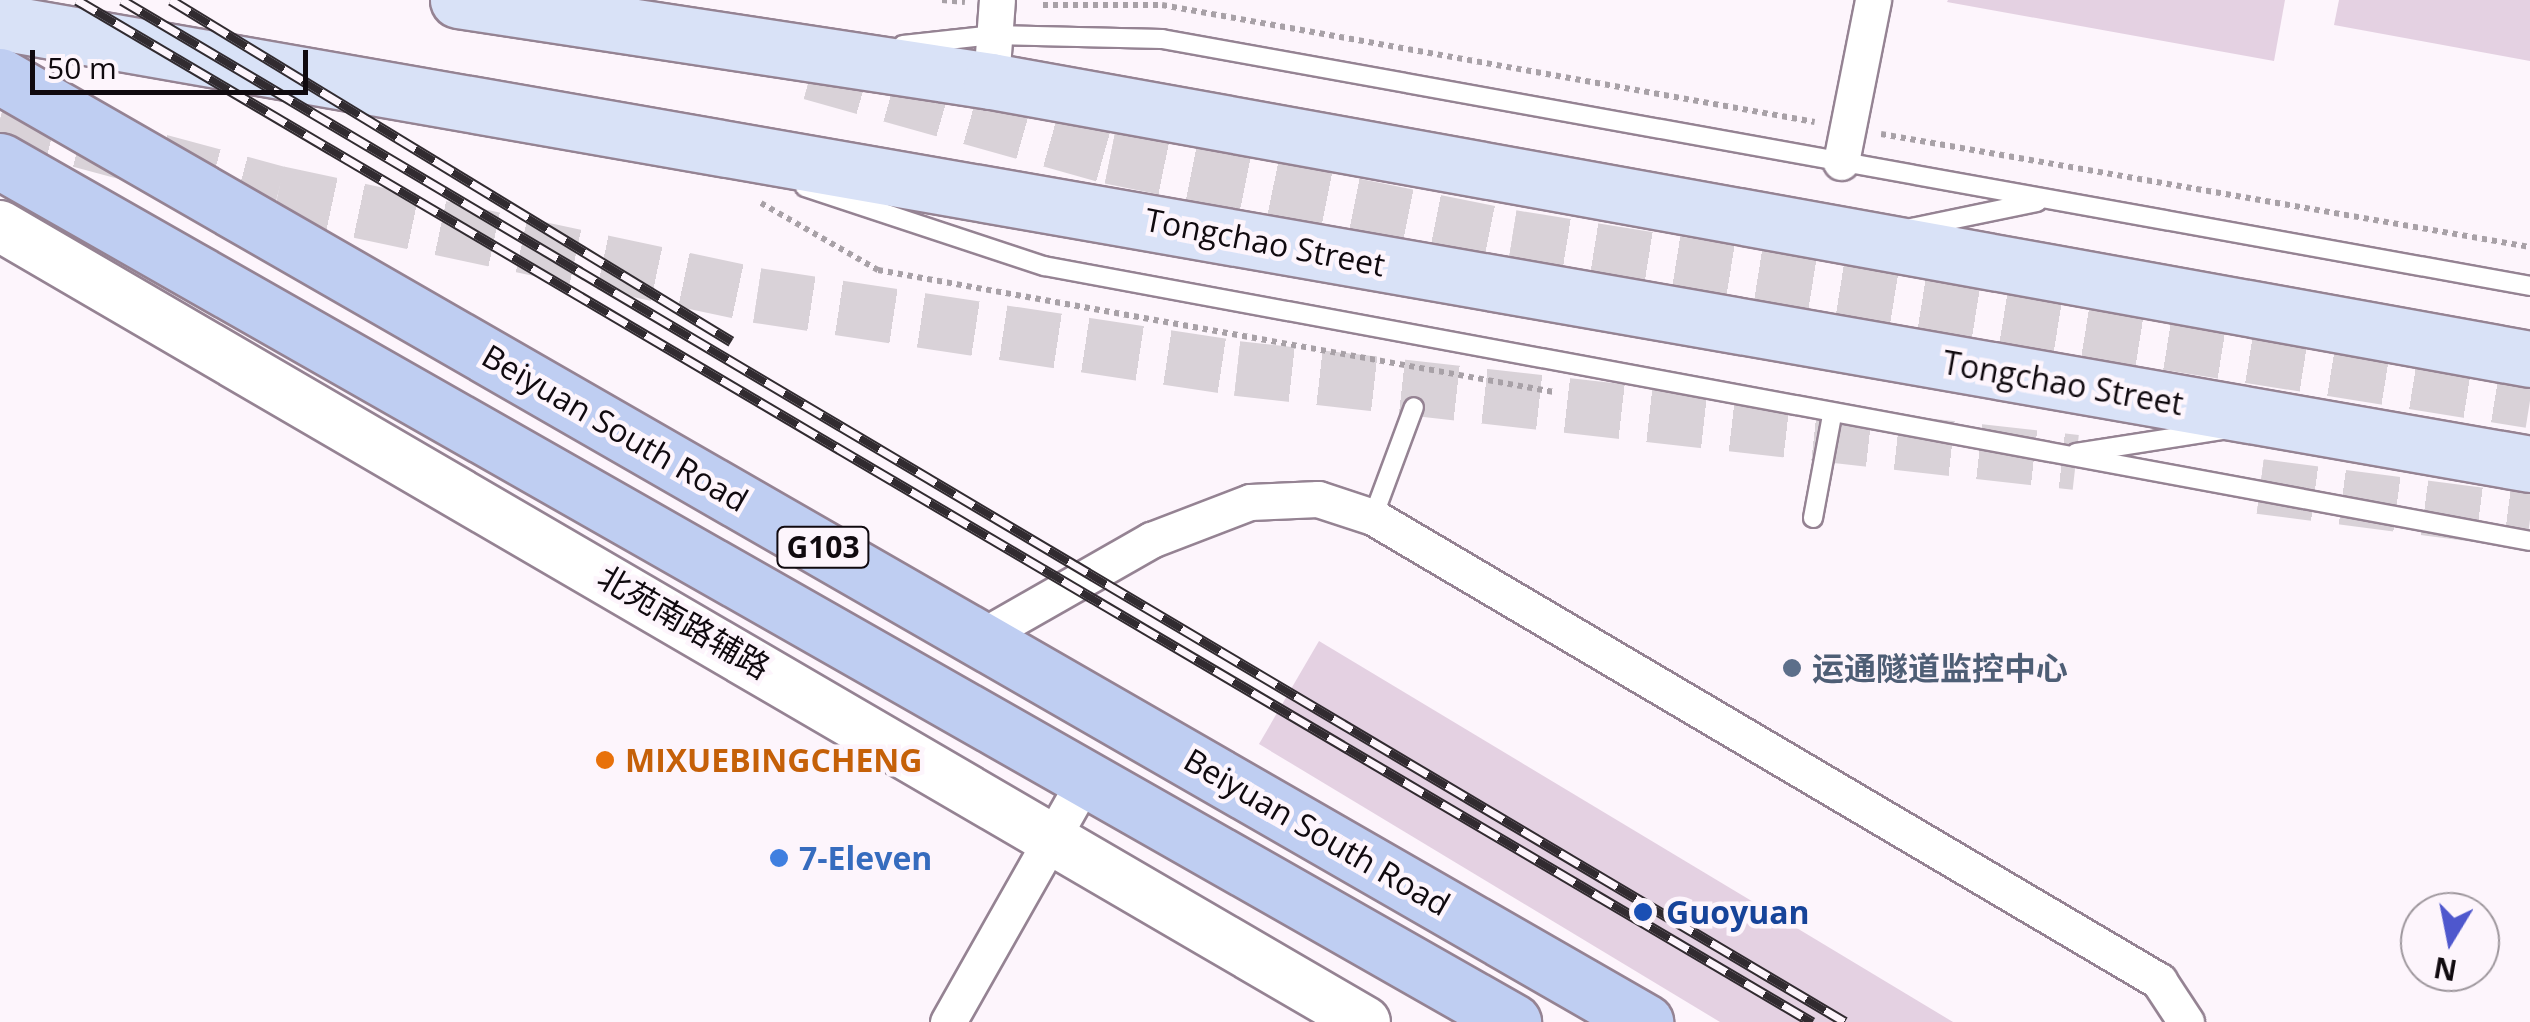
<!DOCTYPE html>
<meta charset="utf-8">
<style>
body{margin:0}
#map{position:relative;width:2530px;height:1022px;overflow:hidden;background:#fdf5fc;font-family:"Open Sans","Noto Sans SC",sans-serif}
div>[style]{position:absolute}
.building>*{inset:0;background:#e4d1e2}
.highway-tunnel>*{height:55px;margin-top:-27.5px;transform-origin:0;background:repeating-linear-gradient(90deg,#d9d2d8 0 55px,transparent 0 83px)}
.path>*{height:6px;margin-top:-3px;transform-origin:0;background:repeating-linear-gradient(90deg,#a8a1a7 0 5px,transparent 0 10px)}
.roads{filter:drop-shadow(2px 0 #958393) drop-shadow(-2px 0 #958393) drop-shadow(0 2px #958393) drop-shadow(0 -2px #958393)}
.lane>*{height:18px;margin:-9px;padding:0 9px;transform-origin:9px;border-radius:9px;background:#fff}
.street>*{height:35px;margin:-17.5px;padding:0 17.5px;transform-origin:17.5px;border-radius:17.5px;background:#fff}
.secondary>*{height:50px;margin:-25px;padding:0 25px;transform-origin:25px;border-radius:25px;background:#fff}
.primary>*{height:55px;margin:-27.5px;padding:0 27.5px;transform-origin:27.5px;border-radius:27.5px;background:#d9e2f7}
.highway>*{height:55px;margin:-27.5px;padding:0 27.5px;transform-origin:27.5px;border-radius:27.5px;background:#bfcef2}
.rail>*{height:11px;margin-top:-5.5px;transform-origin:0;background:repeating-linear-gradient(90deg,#fdf5fc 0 22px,#312b30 0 44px);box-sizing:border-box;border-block:2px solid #312b30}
.dots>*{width:28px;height:28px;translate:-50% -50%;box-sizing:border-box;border:5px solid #fdf5fc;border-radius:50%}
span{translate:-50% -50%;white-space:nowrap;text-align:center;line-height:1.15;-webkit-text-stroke:9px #fdf5fc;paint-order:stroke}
.shield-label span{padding:2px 8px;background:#fdf5fc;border:2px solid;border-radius:8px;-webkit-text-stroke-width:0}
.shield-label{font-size:30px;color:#100a0f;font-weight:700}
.street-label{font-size:32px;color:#100a0f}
.service-label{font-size:32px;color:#4e5e75;font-weight:700}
.left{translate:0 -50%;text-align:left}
.food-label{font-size:32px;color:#c56008;font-weight:700}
.shop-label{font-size:32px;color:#366cbe;font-weight:700}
.transit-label{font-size:32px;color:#164399;font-weight:700}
.north{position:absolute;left:2400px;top:892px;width:100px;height:100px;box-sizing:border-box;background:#fdf5fc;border:2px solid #9e979d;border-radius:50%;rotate:190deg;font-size:28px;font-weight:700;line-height:40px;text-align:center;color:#100a0f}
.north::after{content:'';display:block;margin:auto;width:35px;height:45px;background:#4e57cd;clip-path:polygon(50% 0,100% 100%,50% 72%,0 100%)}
.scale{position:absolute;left:30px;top:50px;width:278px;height:45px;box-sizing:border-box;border:5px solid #100a0f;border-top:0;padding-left:12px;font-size:30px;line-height:35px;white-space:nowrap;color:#100a0f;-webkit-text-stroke:8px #fdf5fc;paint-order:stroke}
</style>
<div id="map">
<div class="building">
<div style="clip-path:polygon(2285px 0,2274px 61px,1947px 2px,1948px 0)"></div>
<div style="clip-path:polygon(2339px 0,2530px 0,2530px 61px,2334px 25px)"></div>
<div style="clip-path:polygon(1319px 641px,1953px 1022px,1720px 1022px,1259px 744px)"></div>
</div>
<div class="highway-tunnel">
<div style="left:811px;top:72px;width:311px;rotate:15.7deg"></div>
<div style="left:1110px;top:156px;width:410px;rotate:11.4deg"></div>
<div style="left:1512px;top:237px;width:1031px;rotate:9.1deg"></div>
<div style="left:0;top:118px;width:288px;rotate:15.1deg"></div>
<div style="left:278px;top:193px;width:490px;rotate:12deg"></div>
<div style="left:757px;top:295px;width:486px;rotate:8.6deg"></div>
<div style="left:1237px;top:368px;width:844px;rotate:6.39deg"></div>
<div style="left:2260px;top:486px;width:272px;rotate:7.4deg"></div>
</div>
<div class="path">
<div style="left:942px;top:0;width:23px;rotate:5deg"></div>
<div style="left:1043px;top:5px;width:119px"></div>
<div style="left:1162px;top:5px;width:663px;rotate:10.16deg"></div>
<div style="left:1881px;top:134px;width:659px;rotate:9.88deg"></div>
<div style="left:761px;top:203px;width:135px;rotate:29.8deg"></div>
<div style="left:878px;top:270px;width:687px;rotate:10.23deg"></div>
</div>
<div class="roads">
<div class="lane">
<div style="left:903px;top:45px;width:92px;rotate:-6.3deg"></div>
<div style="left:994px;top:35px;width:168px;rotate:1.4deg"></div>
<div style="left:1162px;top:39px;width:1390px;rotate:10.23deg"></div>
<div style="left:805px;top:187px;width:252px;rotate:18.3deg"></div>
<div style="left:1044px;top:266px;width:1511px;rotate:10.48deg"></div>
<div style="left:1911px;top:228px;width:129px;rotate:-11.7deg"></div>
<div style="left:2076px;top:453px;width:149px;rotate:-8.9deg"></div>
<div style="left:1373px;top:517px;width:117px;rotate:-69.6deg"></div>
<div style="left:1813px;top:518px;width:105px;rotate:-79.5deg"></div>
</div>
<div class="street">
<div style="left:991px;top:81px;width:81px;rotate:-85.8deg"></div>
<div style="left:1841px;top:162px;width:165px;rotate:-78.8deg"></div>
<div style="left:981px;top:637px;width:196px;rotate:-29.7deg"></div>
<div style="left:1151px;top:540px;width:106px;rotate:-21deg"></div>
<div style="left:1250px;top:502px;width:68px;rotate:-2.5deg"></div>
<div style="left:1318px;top:499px;width:58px;rotate:18.1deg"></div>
<div style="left:1373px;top:517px;width:913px;rotate:30.55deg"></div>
<div style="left:2159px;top:981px;width:49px;rotate:56.6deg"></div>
<div style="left:948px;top:1022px;width:286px;rotate:-60.5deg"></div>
</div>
<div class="secondary">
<div style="left:0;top:226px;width:1580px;rotate:30.25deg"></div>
</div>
<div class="primary">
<div style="left:458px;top:0;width:539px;rotate:8.64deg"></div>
<div style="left:991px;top:81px;width:1564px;rotate:10.24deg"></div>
<div style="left:0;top:22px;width:2568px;rotate:9.91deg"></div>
</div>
<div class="highway">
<div style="left:0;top:76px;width:1898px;rotate:29.9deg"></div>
<div style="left:0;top:161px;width:1741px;rotate:29.64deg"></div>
</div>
</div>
<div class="rail">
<div style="left:77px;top:0;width:2014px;rotate:30.5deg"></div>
<div style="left:122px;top:0;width:2003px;rotate:30.67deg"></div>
<div style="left:171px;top:0;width:656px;rotate:31.34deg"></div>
</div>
<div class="dots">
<div style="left:1792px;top:668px;background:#5c6f8a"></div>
<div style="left:605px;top:760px;background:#e8710a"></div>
<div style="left:779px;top:858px;background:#3f7fe0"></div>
<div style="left:1643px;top:912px;background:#1a4fb4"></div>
</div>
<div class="shield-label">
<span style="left:823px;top:547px">G103</span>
</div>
<div class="street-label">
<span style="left:1265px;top:242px;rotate:11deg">Tongchao Street</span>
<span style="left:2063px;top:383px;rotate:10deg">Tongchao Street</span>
<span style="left:615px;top:428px;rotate:30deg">Beiyuan South Road</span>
<span style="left:684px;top:622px;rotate:30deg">北苑南路辅路</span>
<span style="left:1317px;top:832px;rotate:30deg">Beiyuan South Road</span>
</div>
<div class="service-label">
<span class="left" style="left:1812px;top:668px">运通隧道监控中心</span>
</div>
<div class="food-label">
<span class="left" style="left:625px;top:760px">MIXUEBINGCHENG</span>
</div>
<div class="shop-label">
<span class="left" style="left:799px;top:858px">7-Eleven</span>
</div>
<div class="transit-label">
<span class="left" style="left:1666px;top:912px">Guoyuan</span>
</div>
<div class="north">N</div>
<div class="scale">50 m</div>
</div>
